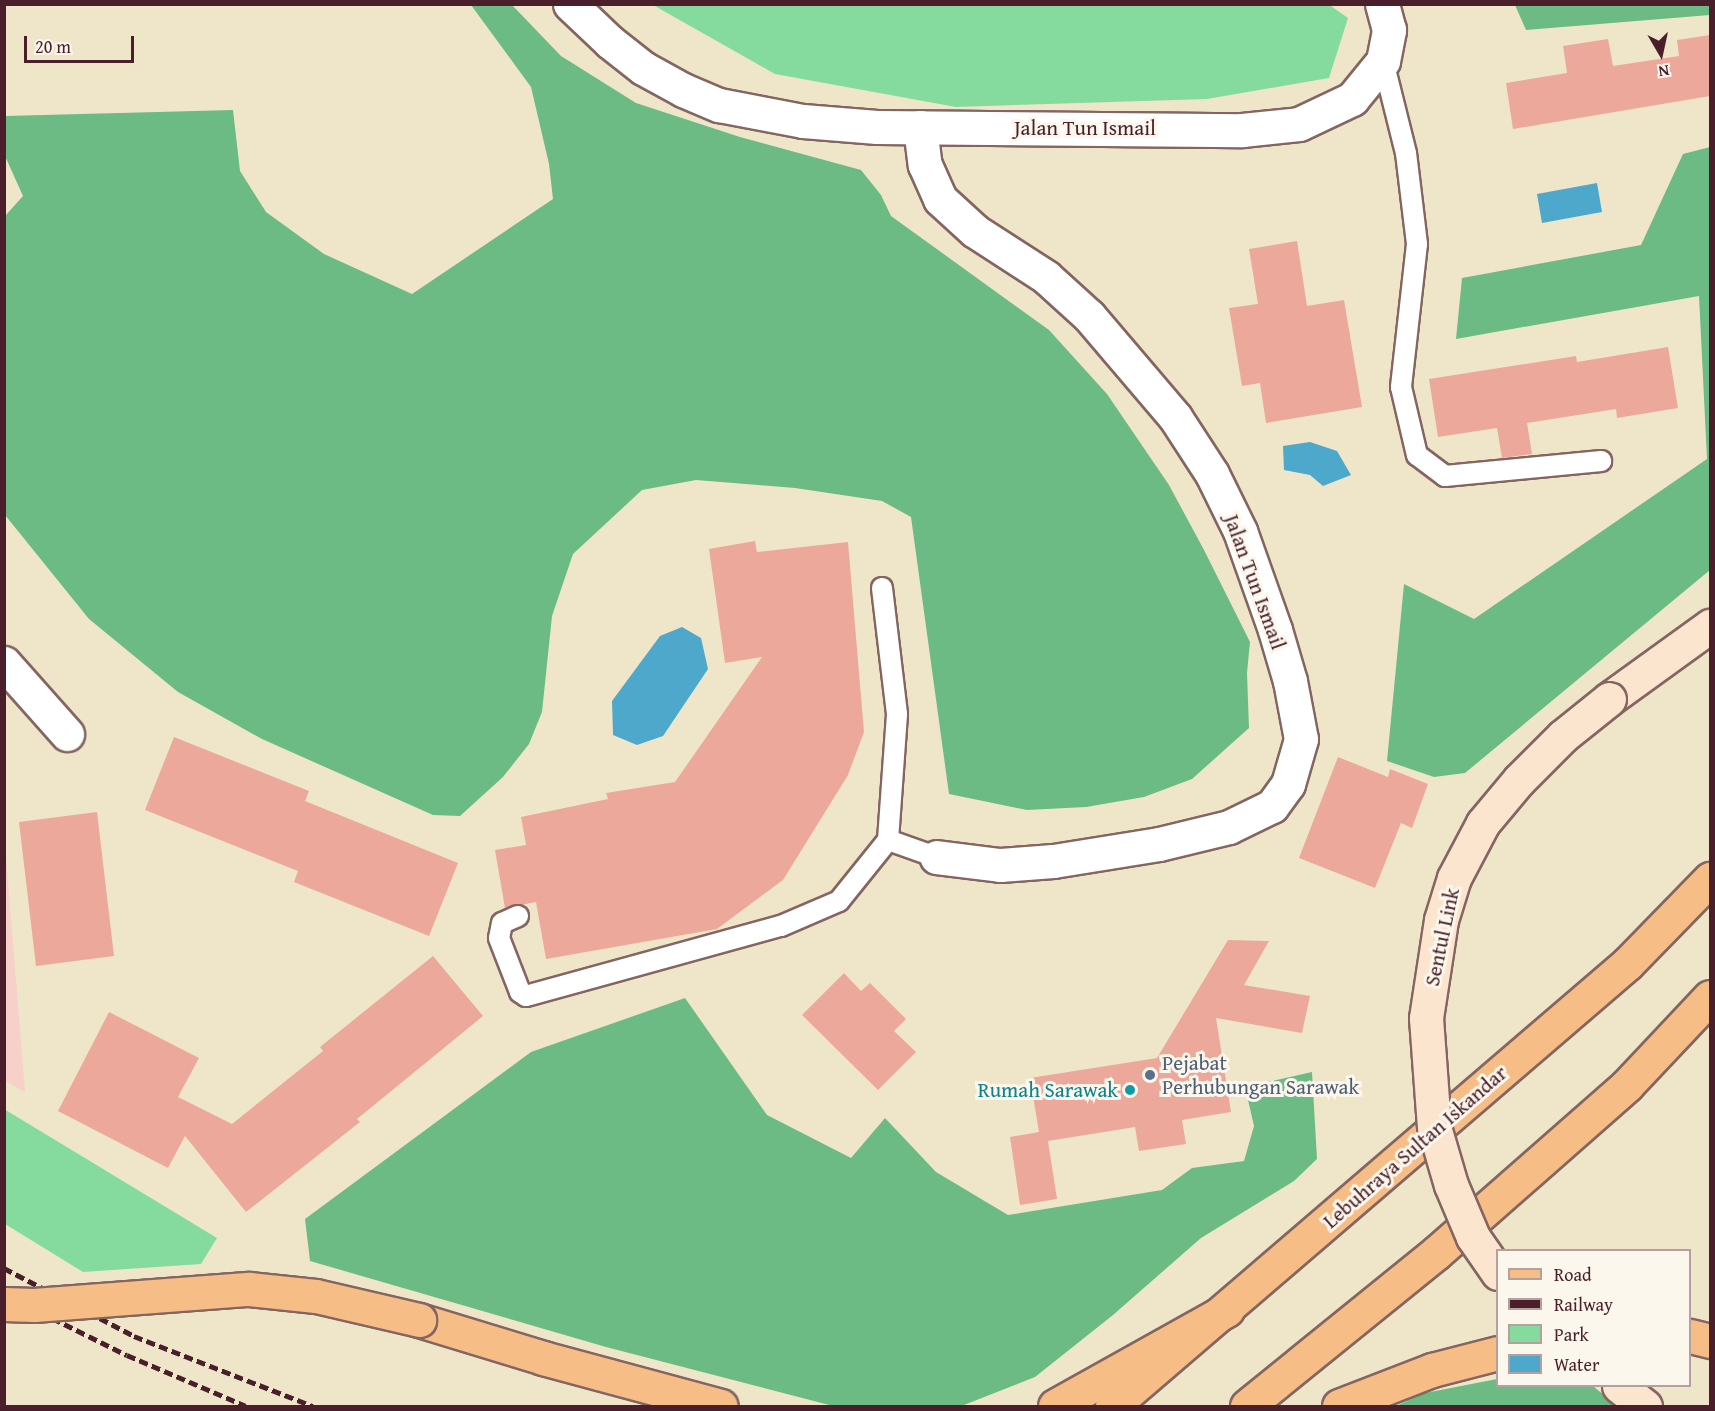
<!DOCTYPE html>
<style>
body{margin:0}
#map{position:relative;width:1715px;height:1411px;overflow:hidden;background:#efe6c9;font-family:"Gentium Book Plus",serif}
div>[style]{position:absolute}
.built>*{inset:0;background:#f7d0ca}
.green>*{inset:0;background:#85db9e}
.forest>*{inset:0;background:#6cbb85}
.water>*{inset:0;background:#4ea8cb}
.building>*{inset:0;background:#eca99b}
.roads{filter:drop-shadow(2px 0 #846562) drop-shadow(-2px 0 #846562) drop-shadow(0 2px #846562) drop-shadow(0 -2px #846562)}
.service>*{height:20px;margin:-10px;padding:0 10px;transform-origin:10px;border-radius:10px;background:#fff}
.minor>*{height:33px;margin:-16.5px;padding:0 16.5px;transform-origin:16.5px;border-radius:16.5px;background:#fff}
.tertiary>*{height:33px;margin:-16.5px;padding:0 16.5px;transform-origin:16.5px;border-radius:16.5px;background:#fff}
.secondary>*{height:33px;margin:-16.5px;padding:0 16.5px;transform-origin:16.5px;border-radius:16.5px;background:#fbe5cf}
.primary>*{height:33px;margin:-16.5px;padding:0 16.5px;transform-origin:16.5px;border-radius:16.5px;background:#f6be86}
.trunk>*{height:33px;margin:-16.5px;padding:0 16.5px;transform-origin:16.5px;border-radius:16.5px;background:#f6be86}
.rail>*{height:4.5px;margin-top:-2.25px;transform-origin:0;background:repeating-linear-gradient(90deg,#4a1f2b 0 9px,transparent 0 13.5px)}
.bridges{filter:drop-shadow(2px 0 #846562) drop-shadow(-2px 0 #846562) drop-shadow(0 2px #846562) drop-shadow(0 -2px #846562)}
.secondary-bridge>*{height:33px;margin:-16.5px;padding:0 16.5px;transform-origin:16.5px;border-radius:16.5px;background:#fbe5cf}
.trunk-bridge>*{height:33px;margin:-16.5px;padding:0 16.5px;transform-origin:16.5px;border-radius:16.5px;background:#f6be86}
.dots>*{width:16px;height:16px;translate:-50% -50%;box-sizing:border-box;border:3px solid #fbf7ec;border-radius:50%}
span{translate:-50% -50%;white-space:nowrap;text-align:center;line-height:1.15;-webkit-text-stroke:6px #fbf7ec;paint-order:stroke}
.street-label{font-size:21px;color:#4a1f2b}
.service-label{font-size:21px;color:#4e5e75}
.left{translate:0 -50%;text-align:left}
.culture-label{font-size:21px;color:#0d838f}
.right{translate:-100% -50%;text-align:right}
.frame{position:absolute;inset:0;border:6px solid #4a1f2b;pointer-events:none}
.legend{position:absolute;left:1496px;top:1249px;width:195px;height:138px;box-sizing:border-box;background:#fbf7ec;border:2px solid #b4a19f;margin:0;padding:8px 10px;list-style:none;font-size:18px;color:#4a1f2b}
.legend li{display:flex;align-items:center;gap:12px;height:30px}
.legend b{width:30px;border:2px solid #b4a19f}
.north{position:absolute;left:1631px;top:24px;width:60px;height:60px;-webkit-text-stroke:4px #fbf7ec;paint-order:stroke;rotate:171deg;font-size:16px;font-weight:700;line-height:24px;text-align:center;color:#4a1f2b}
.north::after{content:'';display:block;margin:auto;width:21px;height:27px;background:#4a1f2b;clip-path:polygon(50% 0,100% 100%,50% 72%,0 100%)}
.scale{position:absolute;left:24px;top:36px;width:110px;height:27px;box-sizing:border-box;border:3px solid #4a1f2b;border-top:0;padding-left:8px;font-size:18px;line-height:21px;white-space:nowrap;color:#4a1f2b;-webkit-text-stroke:4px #fbf7ec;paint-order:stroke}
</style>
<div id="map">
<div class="built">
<div style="clip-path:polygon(5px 843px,25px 1092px,5px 1081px)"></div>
</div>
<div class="green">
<div style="clip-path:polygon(1328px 4px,1348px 18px,1329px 78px,1207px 99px,956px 107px,775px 74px,653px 5px)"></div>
<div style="clip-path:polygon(4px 1109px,217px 1238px,201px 1264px,83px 1272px,5px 1224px)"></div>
</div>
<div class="forest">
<div style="clip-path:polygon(471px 5px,512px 5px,561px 56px,636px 103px,740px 137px,861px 170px,881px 195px,891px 216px,1049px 330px,1107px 394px,1169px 485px,1204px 550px,1250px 642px,1247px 673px,1249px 728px,1192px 779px,1144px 797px,1086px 807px,1027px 810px,949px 794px,911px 517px,882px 501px,795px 488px,696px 480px,642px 490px,573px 554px,552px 616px,542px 712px,529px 744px,503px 777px,460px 816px,433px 815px,262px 739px,178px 692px,89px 619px,5px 515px,5px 216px,23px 196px,5px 156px,5px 116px,233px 110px,240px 171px,266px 212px,324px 254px,412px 294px,553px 199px,549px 164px,531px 87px)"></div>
<div style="clip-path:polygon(1515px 5px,1710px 5px,1710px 15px,1526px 30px)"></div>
<div style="clip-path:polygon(1710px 147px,1710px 570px,1465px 773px,1434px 777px,1387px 761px,1404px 584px,1474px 619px,1707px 459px,1699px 296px,1456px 339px,1462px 278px,1641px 245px,1683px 154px)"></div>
<div style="clip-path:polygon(685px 998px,767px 1115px,851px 1158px,885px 1118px,936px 1172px,1008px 1215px,1162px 1190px,1192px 1168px,1244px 1161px,1254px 1126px,1245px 1087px,1312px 1072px,1317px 1159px,1294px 1181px,1201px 1238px,1113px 1315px,1035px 1377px,964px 1405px,948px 1406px,833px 1406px,606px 1347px,310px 1261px,305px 1219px,531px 1052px)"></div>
<div style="clip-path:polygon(1497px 1379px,1498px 1386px,1593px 1386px,1617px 1406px,1396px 1406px,1425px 1393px)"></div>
</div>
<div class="water">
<div style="clip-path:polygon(1597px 183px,1602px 212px,1542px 223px,1537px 194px)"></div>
<div style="clip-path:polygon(1310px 442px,1337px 451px,1351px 475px,1323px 486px,1310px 475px,1284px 470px,1283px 446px)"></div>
<div style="clip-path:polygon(682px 627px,701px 638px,708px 669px,663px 736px,637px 745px,613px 735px,612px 701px,660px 636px)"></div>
</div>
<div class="building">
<div style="clip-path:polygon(1710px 35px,1710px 96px,1513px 129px,1506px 83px,1567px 73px,1563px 46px,1608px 39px,1613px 66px,1679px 56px,1677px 40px)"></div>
<div style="clip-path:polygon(1297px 241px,1307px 306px,1344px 300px,1362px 407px,1266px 423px,1260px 383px,1242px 386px,1229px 308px,1258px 304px,1249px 249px)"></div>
<div style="clip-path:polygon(1668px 347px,1678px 408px,1617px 418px,1616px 409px,1527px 423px,1532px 454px,1502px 458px,1497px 428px,1438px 437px,1429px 379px,1576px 356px,1577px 362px)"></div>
<div style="clip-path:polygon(755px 541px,757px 552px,848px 542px,864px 732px,848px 775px,783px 880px,717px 929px,546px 959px,536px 902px,505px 908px,495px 850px,526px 845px,521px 817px,608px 799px,606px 793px,675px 782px,762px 657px,725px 663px,709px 549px)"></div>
<div style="clip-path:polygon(174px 737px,309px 791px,305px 801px,458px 863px,429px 936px,294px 882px,298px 871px,145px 810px)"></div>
<div style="clip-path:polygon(1338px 757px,1388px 777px,1390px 769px,1428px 784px,1412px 828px,1401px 823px,1375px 888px,1299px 858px)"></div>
<div style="clip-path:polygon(97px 812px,114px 956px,36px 966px,19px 822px)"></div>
<div style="clip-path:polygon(1228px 940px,1269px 941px,1244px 985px,1310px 996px,1302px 1033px,1216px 1018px,1231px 1112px,1182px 1120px,1186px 1144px,1139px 1151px,1135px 1127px,1048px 1141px,1057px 1199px,1020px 1205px,1010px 1137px,1039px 1132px,1030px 1078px,1157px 1058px)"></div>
<div style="clip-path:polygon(433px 956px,483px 1016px,357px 1119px,360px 1122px,246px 1212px,185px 1136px,168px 1168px,58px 1111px,109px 1012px,199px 1058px,178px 1097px,232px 1124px,323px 1051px,320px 1047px)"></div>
<div style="clip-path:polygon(844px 973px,861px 991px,870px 983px,906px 1019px,894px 1031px,916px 1052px,878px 1090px,802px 1015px)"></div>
</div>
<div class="roads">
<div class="service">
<div style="left:1383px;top:61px;width:95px;rotate:76deg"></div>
<div style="left:1406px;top:153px;width:92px;rotate:83.1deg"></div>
<div style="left:1417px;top:244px;width:144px;rotate:96.4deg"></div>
<div style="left:1401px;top:387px;width:70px;rotate:76.8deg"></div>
<div style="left:1417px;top:455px;width:35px;rotate:37deg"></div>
<div style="left:1445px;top:476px;width:157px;rotate:-5.5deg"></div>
<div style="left:888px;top:840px;width:51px;rotate:19.5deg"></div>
<div style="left:518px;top:916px;width:17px;rotate:156deg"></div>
<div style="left:502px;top:923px;width:15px;rotate:101deg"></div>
<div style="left:499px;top:938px;width:58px;rotate:68.7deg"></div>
<div style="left:520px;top:992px;width:7px;rotate:34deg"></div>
<div style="left:526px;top:996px;width:264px;rotate:-15.4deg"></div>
<div style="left:781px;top:926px;width:63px;rotate:-23.3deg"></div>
<div style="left:839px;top:901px;width:78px;rotate:-51.2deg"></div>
<div style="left:888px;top:840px;width:126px;rotate:-85.9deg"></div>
<div style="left:897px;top:714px;width:127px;rotate:-96.8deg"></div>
</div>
<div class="minor">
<div style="left:920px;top:127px;width:38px;rotate:83deg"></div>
<div style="left:925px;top:165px;width:37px;rotate:66deg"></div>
<div style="left:940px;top:199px;width:47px;rotate:42.4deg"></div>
<div style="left:975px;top:231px;width:85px;rotate:32.9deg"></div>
<div style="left:1046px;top:277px;width:58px;rotate:42.2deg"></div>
<div style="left:1089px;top:316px;width:133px;rotate:49.6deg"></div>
<div style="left:1175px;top:417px;width:68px;rotate:57deg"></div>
<div style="left:1212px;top:474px;width:64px;rotate:63.8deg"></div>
<div style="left:1240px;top:531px;width:105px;rotate:70.5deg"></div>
<div style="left:1275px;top:630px;width:53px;rotate:73.6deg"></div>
<div style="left:1290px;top:681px;width:59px;rotate:79.3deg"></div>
<div style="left:1301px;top:739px;width:47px;rotate:106.1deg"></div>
<div style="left:1288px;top:784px;width:27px;rotate:126deg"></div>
<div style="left:1272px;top:806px;width:48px;rotate:154deg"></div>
<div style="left:1229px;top:827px;width:72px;rotate:166.3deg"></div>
<div style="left:1159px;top:844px;width:107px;rotate:170.9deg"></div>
<div style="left:1053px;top:861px;width:53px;rotate:175.7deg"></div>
<div style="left:1000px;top:865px;width:64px;rotate:-172.9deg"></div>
<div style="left:4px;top:663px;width:95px;rotate:48.4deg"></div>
</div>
<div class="tertiary">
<div style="left:570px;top:4px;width:55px;rotate:43.5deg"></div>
<div style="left:610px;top:42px;width:42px;rotate:38.2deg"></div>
<div style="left:643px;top:68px;width:46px;rotate:28.8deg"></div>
<div style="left:683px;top:90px;width:39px;rotate:23deg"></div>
<div style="left:719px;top:105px;width:86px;rotate:10.8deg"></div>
<div style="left:803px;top:121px;width:74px;rotate:4.6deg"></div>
<div style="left:877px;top:127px;width:365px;rotate:0.5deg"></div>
<div style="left:1242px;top:130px;width:57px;rotate:-6deg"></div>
<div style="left:1299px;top:124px;width:59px;rotate:-25.3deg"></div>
<div style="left:1352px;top:99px;width:49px;rotate:-50.8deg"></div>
<div style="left:1383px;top:61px;width:32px;rotate:-79deg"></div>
<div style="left:1389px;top:30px;width:27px;rotate:-105deg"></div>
</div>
<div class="secondary">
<div style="left:1609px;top:699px;width:125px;rotate:-35.9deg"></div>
<div style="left:1619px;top:1386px;width:33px;rotate:38deg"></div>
</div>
<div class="primary">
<div style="left:1112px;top:1406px;width:679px;rotate:-40.64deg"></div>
<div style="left:1627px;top:964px;width:119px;rotate:-45.7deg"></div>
<div style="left:1247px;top:1406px;width:243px;rotate:-39deg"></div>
<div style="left:1436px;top:1253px;width:254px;rotate:-41.3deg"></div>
<div style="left:1627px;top:1085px;width:121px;rotate:-46.7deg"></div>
</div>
<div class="trunk">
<div style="left:419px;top:1320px;width:130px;rotate:17deg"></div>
<div style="left:543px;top:1358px;width:184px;rotate:15.1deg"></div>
<div style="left:1690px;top:1336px;width:21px;rotate:14deg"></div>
<div style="left:1055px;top:1406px;width:197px;rotate:-29.2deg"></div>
<div style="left:1339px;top:1406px;width:100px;rotate:-21.2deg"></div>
<div style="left:1432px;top:1370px;width:68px;rotate:-14.4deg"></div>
</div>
</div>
<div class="rail">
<div style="left:4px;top:1268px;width:147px;rotate:27.6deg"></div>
<div style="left:134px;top:1336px;width:192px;rotate:21.4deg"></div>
<div style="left:4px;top:1294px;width:137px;rotate:26.4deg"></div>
<div style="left:127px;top:1355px;width:129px;rotate:23.2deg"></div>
</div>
<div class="bridges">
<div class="secondary-bridge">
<div style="left:1498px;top:1273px;width:44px;rotate:-124.8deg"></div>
<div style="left:1473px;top:1237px;width:56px;rotate:-112.9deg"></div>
<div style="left:1451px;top:1185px;width:60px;rotate:-106.3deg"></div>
<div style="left:1434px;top:1127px;width:109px;rotate:-94.2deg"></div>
<div style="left:1426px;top:1018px;width:99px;rotate:-81.3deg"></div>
<div style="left:1441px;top:920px;width:44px;rotate:-72.8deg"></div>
<div style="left:1454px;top:878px;width:62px;rotate:-62.2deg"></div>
<div style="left:1483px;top:823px;width:56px;rotate:-50.1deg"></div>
<div style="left:1519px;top:780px;width:62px;rotate:-45deg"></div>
<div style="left:1563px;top:736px;width:59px;rotate:-38.8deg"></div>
</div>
<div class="trunk-bridge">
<div style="left:4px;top:1304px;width:30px;rotate:2deg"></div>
<div style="left:34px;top:1305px;width:216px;rotate:-4.3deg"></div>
<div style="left:249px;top:1289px;width:67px;rotate:6deg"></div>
<div style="left:316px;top:1296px;width:106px;rotate:13.1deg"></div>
</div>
</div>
<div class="dots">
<div style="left:1150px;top:1075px;background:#5c6f8a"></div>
<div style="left:1130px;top:1090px;background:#0f9aa8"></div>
</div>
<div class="street-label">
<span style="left:1085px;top:128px">Jalan Tun Ismail</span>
<span style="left:1255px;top:582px;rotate:70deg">Jalan Tun Ismail</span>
<span style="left:1442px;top:937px;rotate:-78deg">Sentul Link</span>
<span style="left:1415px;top:1147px;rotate:-41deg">Lebuhraya Sultan Iskandar</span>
</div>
<div class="service-label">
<span class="left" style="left:1162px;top:1075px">Pejabat<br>Perhubungan Sarawak</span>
</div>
<div class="culture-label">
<span class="right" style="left:1118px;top:1090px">Rumah Sarawak</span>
</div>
<div class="frame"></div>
<ul class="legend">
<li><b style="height:8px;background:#f6be86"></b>Road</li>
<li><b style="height:8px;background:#4a1f2b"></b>Railway</li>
<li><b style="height:16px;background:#85db9e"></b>Park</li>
<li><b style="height:16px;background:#4ea8cb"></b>Water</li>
</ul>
<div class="north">N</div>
<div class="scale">20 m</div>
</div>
